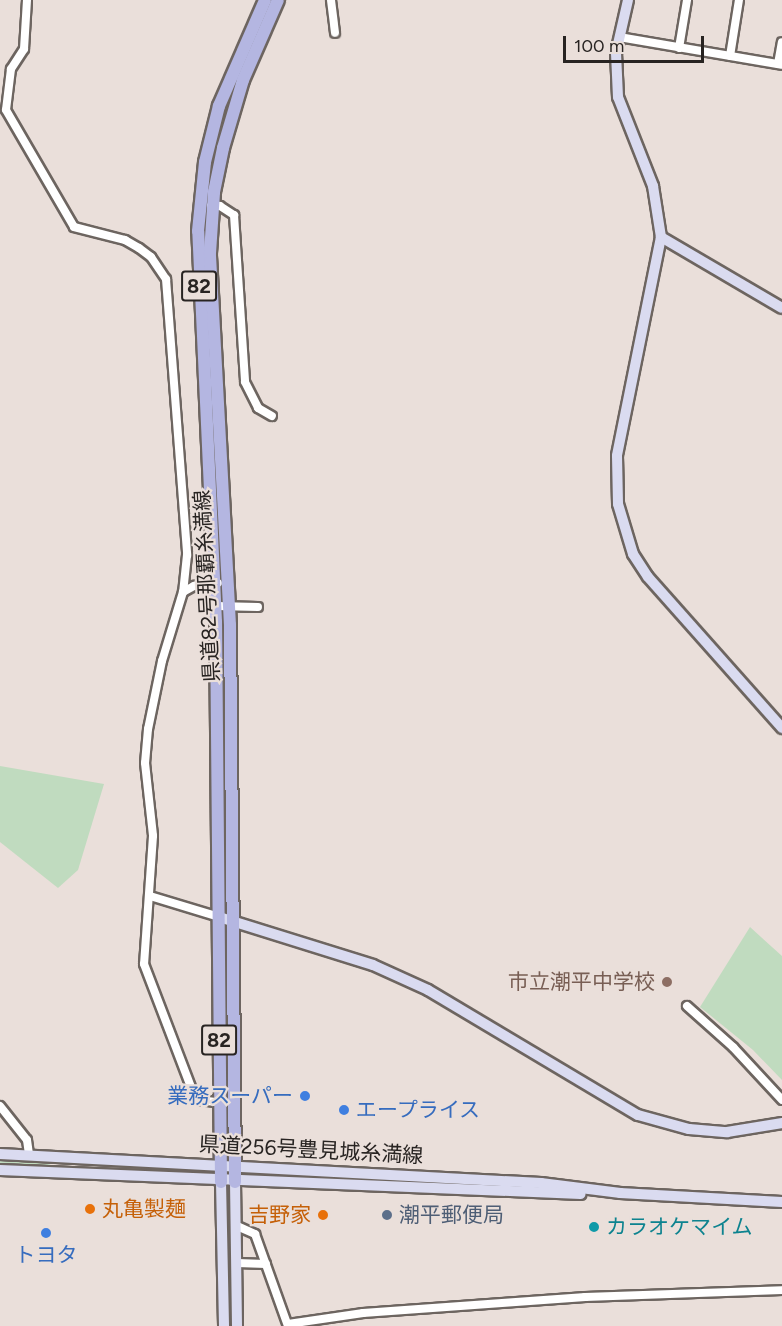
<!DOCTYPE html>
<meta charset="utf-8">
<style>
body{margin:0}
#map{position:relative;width:782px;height:1326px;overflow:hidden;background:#eadfda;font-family:Figtree,"Noto Sans JP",sans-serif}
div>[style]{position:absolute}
.green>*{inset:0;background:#c0dbbf}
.roads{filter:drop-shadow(2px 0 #6d6560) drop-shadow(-2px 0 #6d6560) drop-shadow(0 2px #6d6560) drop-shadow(0 -2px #6d6560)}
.street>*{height:8px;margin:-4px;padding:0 4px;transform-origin:4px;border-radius:4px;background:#fff}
.secondary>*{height:10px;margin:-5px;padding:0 5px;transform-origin:5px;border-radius:5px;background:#dadbf0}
.primary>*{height:12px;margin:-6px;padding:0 6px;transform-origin:6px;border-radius:6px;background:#b4b6e1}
.dots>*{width:16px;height:16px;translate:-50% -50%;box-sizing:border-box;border:3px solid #eadfda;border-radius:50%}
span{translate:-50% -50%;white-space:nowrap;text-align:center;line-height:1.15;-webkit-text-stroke:4.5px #eadfda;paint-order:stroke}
.shield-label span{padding:2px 4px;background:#eadfda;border:2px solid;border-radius:4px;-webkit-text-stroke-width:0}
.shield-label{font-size:20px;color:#282422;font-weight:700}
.street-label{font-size:21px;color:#282422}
.education-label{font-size:21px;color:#785e54}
.right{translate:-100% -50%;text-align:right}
.shop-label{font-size:21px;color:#366cbe}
.left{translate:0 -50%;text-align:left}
.food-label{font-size:21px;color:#c56008}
.service-label{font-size:21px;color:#4e5e75}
.culture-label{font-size:21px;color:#0d838f}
.scale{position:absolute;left:563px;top:36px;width:141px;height:27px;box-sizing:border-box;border:3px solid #282422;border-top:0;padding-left:8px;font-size:18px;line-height:21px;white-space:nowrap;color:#282422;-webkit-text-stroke:4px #eadfda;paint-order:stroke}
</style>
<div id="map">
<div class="green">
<div style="clip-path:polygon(0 766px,104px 784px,78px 870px,58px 888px,0 842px)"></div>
<div style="clip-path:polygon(750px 927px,782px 956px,782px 1080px,753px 1050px,700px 1007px)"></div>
<div style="clip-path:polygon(0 1160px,38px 1161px,61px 1168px,0 1164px)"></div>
</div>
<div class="roads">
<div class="street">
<div style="left:27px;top:0;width:49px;rotate:93.5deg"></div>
<div style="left:24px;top:49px;width:24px;rotate:123deg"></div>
<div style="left:11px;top:69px;width:41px;rotate:97deg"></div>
<div style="left:6px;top:110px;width:135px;rotate:59.8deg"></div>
<div style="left:74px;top:227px;width:53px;rotate:14.3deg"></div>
<div style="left:125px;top:240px;width:16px;rotate:30deg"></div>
<div style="left:139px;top:248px;width:15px;rotate:37deg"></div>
<div style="left:151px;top:257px;width:27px;rotate:56deg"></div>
<div style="left:166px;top:279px;width:277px;rotate:85.6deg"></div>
<div style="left:187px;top:555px;width:37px;rotate:96deg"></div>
<div style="left:183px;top:592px;width:72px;rotate:106.9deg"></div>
<div style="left:162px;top:661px;width:69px;rotate:101.6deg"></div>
<div style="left:148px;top:729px;width:34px;rotate:95deg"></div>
<div style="left:145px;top:763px;width:73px;rotate:83.7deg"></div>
<div style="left:153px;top:836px;width:128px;rotate:94deg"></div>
<div style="left:144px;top:964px;width:140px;rotate:69.1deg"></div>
<div style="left:194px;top:1095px;width:7px;rotate:45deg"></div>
<div style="left:199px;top:1100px;width:25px;rotate:7deg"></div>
<div style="left:331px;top:0;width:33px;rotate:83deg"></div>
<div style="left:619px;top:37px;width:165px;rotate:9.7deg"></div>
<div style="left:679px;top:48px;width:49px;rotate:-80.5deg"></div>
<div style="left:730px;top:56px;width:57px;rotate:-80.9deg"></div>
<div style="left:778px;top:64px;width:22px;rotate:-80deg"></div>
<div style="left:211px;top:206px;width:9px"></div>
<div style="left:220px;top:206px;width:17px;rotate:33deg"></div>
<div style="left:234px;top:215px;width:167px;rotate:86.2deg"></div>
<div style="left:245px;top:382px;width:29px;rotate:63deg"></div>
<div style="left:258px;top:408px;width:16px;rotate:30deg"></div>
<div style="left:183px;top:592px;width:13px;rotate:-29deg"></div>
<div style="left:194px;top:586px;width:24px;rotate:-7deg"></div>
<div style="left:216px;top:606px;width:42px;rotate:1.4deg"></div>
<div style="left:150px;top:896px;width:72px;rotate:16.9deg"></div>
<div style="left:687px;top:1006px;width:62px;rotate:41.7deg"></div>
<div style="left:733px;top:1047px;width:72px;rotate:47.2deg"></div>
<div style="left:0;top:1106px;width:43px;rotate:51.5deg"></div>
<div style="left:27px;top:1140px;width:15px;rotate:82deg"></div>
<div style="left:237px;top:1226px;width:20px;rotate:24deg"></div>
<div style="left:255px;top:1234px;width:98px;rotate:70.3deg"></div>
<div style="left:237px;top:1263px;width:29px;rotate:2deg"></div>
<div style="left:288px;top:1324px;width:76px;rotate:-8.3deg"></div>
<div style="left:363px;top:1313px;width:223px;rotate:-4.1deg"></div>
<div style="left:585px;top:1297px;width:197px;rotate:-2deg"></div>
</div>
<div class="secondary">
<div style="left:628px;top:0;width:54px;rotate:102.8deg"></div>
<div style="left:616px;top:53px;width:44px;rotate:87.4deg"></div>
<div style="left:618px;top:97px;width:96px;rotate:68.5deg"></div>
<div style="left:653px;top:186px;width:52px;rotate:81.1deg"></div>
<div style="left:661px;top:237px;width:223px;rotate:101.4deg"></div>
<div style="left:617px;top:456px;width:48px;rotate:88.8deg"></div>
<div style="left:618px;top:504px;width:52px;rotate:73.3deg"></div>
<div style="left:633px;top:554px;width:27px;rotate:57deg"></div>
<div style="left:648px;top:577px;width:202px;rotate:48.4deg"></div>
<div style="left:661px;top:237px;width:140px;rotate:30.4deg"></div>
<div style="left:219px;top:917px;width:161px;rotate:17.3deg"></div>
<div style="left:373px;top:965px;width:60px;rotate:24.4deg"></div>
<div style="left:428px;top:990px;width:244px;rotate:30.8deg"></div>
<div style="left:638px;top:1115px;width:53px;rotate:15.4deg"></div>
<div style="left:689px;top:1129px;width:38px;rotate:5deg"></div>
<div style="left:727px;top:1132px;width:56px;rotate:-9.3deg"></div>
<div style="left:0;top:1154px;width:542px;rotate:3.07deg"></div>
<div style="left:541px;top:1183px;width:80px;rotate:7.2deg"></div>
<div style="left:620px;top:1193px;width:162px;rotate:3.2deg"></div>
<div style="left:0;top:1170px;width:581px;rotate:2.37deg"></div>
<div style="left:221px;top:1182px;width:144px;rotate:88.8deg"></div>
<div style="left:235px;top:1182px;width:144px;rotate:89.2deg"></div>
</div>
<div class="primary">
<div style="left:221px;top:1182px;width:560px;rotate:-90.51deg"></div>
<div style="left:216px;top:622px;width:391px;rotate:-92.6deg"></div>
<div style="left:198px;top:231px;width:69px;rotate:-84.2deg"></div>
<div style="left:205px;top:162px;width:58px;rotate:-76deg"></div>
<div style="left:219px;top:106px;width:116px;rotate:-66.5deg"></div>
<div style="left:235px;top:1182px;width:557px;rotate:-90.51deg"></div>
<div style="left:230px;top:625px;width:373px;rotate:-93.1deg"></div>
<div style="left:210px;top:253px;width:61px;rotate:-86.2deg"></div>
<div style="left:214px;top:192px;width:45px;rotate:-78.4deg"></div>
<div style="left:223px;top:148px;width:71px;rotate:-73.6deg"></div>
<div style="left:243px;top:80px;width:87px;rotate:-66.4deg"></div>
</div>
</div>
<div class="dots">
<div style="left:667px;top:982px;background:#8d6e63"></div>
<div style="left:305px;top:1096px;background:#3f7fe0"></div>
<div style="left:344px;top:1110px;background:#3f7fe0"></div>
<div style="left:90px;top:1209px;background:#e8710a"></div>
<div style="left:323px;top:1215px;background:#e8710a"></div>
<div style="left:387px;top:1215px;background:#5c6f8a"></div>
<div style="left:594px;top:1227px;background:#0f9aa8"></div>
<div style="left:46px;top:1233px;background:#3f7fe0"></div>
</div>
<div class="shield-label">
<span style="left:199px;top:286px">82</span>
<span style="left:219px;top:1040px">82</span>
</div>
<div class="street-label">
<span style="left:207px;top:586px;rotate:-93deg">県道82号那覇糸満線</span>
<span style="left:311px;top:1150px;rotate:3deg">県道256号豊見城糸満線</span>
</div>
<div class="education-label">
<span class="right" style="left:655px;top:982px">市立潮平中学校</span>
</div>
<div class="shop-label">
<span class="right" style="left:293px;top:1096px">業務スーパー</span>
<span class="left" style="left:356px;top:1110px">エープライス</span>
<span style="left:46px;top:1255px">トヨタ</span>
</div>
<div class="food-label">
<span class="left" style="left:102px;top:1209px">丸亀製麺</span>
<span class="right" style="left:311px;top:1215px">吉野家</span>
</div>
<div class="service-label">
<span class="left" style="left:399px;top:1215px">潮平郵便局</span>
</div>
<div class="culture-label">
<span class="left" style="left:606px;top:1227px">カラオケマイム</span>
</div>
<div class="scale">100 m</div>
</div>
